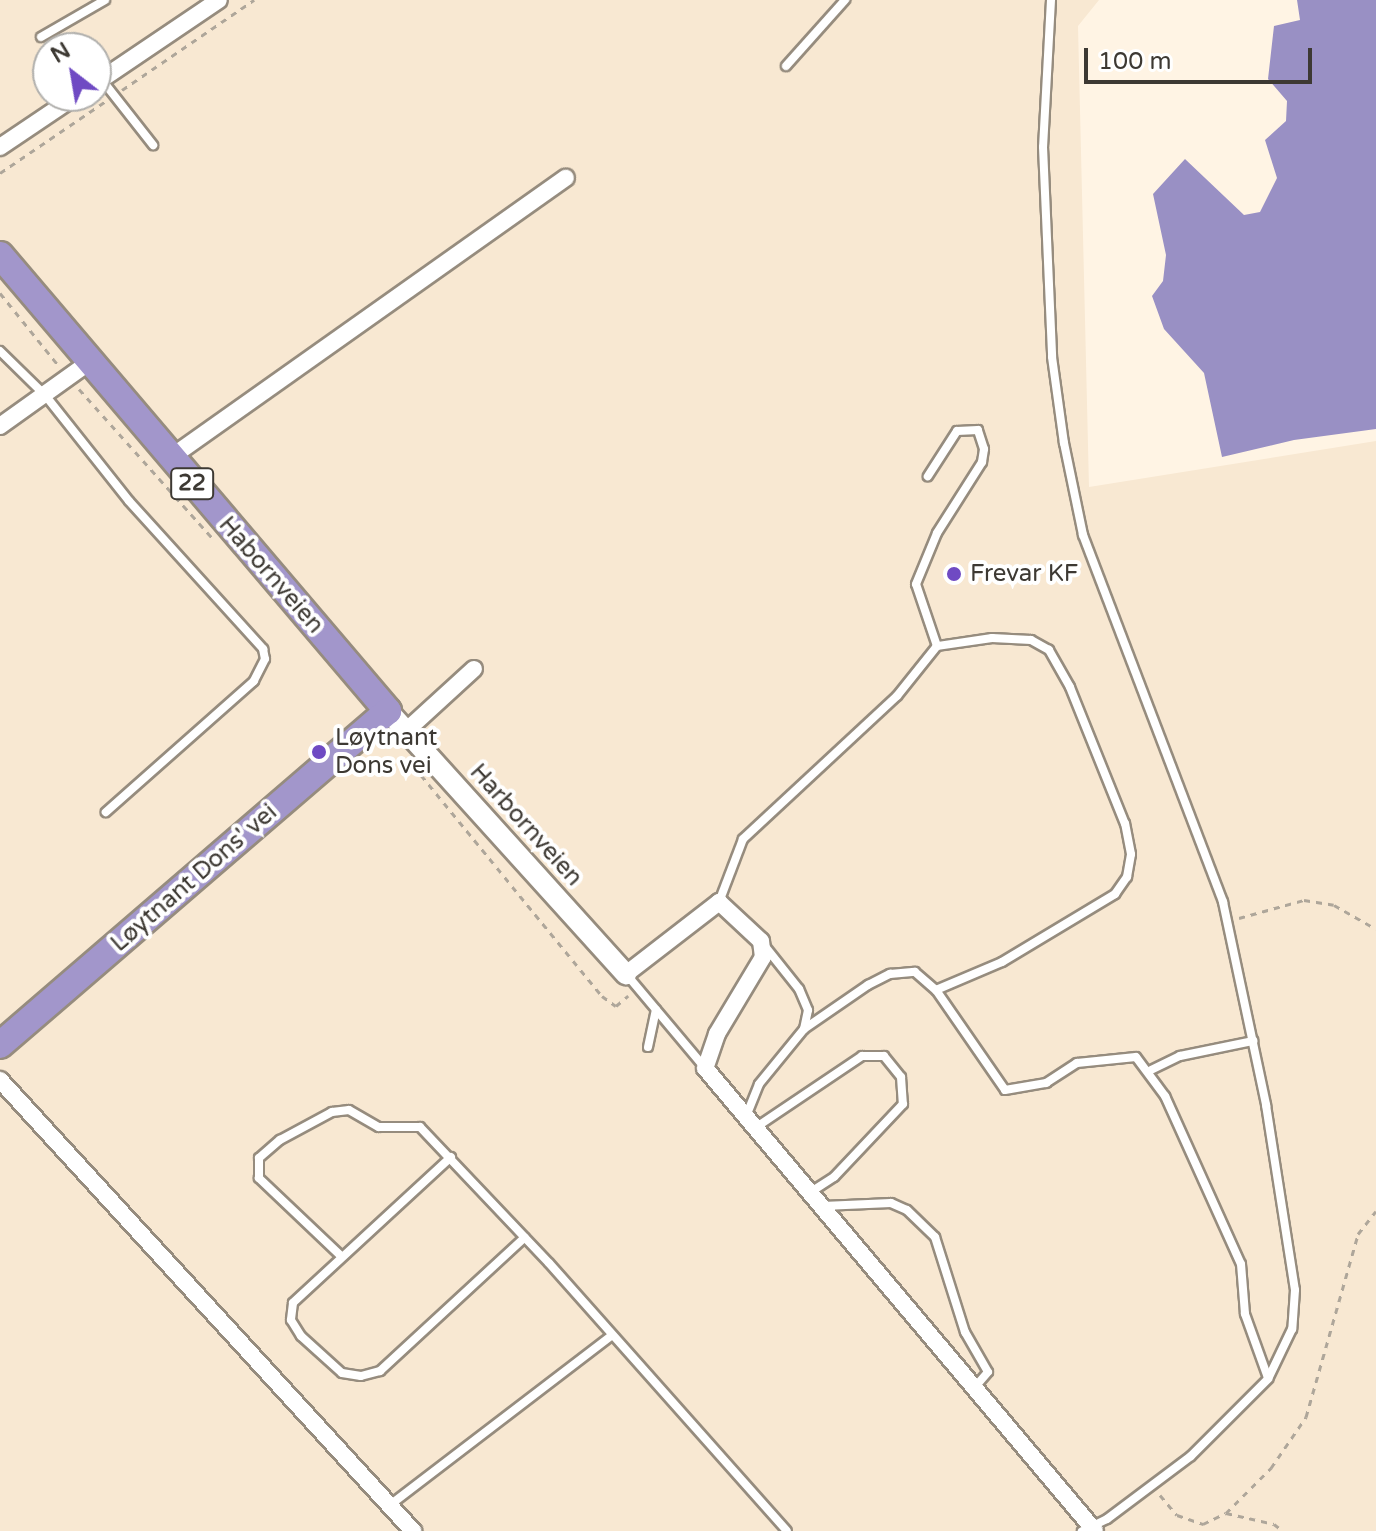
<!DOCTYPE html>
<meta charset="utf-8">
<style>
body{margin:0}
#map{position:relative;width:1376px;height:1531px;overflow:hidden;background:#fff4e4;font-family:"Varela Round",sans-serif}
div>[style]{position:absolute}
.built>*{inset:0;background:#f8e8d2}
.water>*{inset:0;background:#9990c4}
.path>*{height:3px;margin-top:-1.5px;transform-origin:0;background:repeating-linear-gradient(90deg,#aea69a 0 6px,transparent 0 12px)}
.roads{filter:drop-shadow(2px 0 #968c7e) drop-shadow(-2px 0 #968c7e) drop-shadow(0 2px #968c7e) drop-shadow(0 -2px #968c7e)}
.service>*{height:8px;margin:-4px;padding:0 4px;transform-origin:4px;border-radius:4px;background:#fff}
.minor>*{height:16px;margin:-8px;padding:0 8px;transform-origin:8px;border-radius:8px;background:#fff}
.tertiary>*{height:20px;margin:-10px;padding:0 10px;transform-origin:10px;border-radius:10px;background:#fff}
.trunk>*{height:26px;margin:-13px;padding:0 13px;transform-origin:13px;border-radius:13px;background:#a296cb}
.dots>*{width:22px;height:22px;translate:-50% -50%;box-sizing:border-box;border:4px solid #fff;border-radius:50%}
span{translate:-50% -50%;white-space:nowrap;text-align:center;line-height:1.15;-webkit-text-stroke:8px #fff;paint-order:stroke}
.shield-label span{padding:2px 6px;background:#fff;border:2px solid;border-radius:6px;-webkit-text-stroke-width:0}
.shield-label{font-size:22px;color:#3d3933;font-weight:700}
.poi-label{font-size:24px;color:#3d3933}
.left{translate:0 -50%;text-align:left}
.street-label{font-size:24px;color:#3d3933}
.north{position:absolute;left:32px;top:32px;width:80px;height:80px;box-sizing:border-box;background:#fff;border:2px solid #b1b0ad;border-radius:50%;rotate:329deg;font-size:22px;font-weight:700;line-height:32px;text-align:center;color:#3d3933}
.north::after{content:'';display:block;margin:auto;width:28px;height:36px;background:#6f4ac3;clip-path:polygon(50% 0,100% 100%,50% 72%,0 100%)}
.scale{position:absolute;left:1084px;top:48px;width:228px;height:36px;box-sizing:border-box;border:4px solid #3d3933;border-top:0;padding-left:10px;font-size:24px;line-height:28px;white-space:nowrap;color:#3d3933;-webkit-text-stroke:6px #fff;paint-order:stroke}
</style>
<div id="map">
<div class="built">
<div style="clip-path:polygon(evenodd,0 0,1099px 0,1078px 26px,1089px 487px,1376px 441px,1376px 1531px,0 1531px,0 0,48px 48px,96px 48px,96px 96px,48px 96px,48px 48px)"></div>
</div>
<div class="water">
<div style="clip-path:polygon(1297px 0,1376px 0,1376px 429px,1294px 440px,1222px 457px,1204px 373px,1164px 329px,1152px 296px,1163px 281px,1166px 255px,1153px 194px,1185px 159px,1244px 215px,1260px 212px,1277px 178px,1265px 140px,1286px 121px,1287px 101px,1268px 79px,1274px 26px,1300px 20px)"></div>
</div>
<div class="path">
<div style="left:122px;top:90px;width:160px;rotate:-34.3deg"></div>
<div style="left:0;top:173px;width:128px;rotate:-34.2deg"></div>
<div style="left:0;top:293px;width:92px;rotate:51.1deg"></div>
<div style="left:79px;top:389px;width:200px;rotate:48.2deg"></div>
<div style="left:421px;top:775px;width:286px;rotate:50.7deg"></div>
<div style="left:602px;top:996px;width:17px;rotate:36deg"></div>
<div style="left:616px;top:1006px;width:16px;rotate:-40deg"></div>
<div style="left:1239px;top:918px;width:67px;rotate:-15.5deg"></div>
<div style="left:1304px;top:900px;width:30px;rotate:9deg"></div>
<div style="left:1334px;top:905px;width:48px;rotate:29.7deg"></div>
<div style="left:1160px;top:1495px;width:26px;rotate:50deg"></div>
<div style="left:1177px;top:1515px;width:28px;rotate:19deg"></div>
<div style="left:1203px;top:1524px;width:25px;rotate:-26deg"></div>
<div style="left:1226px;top:1513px;width:49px;rotate:12.9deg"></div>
<div style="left:1274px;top:1524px;width:11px;rotate:38deg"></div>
<div style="left:1226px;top:1513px;width:64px;rotate:-45deg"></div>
<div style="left:1271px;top:1468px;width:62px;rotate:-55.5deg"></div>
<div style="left:1306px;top:1417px;width:190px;rotate:-74.1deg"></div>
<div style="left:1358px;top:1234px;width:29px;rotate:-52deg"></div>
</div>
<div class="roads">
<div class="service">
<div style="left:1051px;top:0;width:147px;rotate:93.1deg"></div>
<div style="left:1043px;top:147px;width:210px;rotate:87.5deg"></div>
<div style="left:1052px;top:357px;width:87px;rotate:82.1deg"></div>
<div style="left:1064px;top:443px;width:94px;rotate:78.3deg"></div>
<div style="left:1083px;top:535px;width:393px;rotate:69.1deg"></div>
<div style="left:1223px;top:902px;width:208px;rotate:78deg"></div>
<div style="left:1266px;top:1105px;width:187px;rotate:81.1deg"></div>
<div style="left:1295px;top:1290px;width:39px;rotate:94deg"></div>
<div style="left:1292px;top:1329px;width:55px;rotate:115.6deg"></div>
<div style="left:1268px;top:1379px;width:109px;rotate:135deg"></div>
<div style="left:1191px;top:1456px;width:105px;rotate:143.1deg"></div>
<div style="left:1107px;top:1519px;width:28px;rotate:154deg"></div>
<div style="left:41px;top:37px;width:74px;rotate:-30deg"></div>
<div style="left:786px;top:66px;width:89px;rotate:-48.2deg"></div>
<div style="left:102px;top:80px;width:83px;rotate:51.9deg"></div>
<div style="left:0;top:351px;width:63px;rotate:44.4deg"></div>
<div style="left:45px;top:395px;width:135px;rotate:51.6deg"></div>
<div style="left:129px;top:501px;width:200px;rotate:47.8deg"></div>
<div style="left:263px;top:649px;width:10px;rotate:79deg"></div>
<div style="left:265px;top:659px;width:25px;rotate:117deg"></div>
<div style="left:254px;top:681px;width:198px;rotate:138.5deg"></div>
<div style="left:719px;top:902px;width:67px;rotate:-69.1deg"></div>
<div style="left:743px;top:839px;width:210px;rotate:-42.9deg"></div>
<div style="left:897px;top:696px;width:64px;rotate:-51.3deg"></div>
<div style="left:937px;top:646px;width:65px;rotate:-108.7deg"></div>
<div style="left:916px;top:584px;width:55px;rotate:-67.6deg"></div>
<div style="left:937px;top:533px;width:84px;rotate:-57.6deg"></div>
<div style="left:982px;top:462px;width:13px;rotate:-81deg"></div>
<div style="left:984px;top:449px;width:20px;rotate:-108deg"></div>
<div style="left:978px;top:430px;width:21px;rotate:177deg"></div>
<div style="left:957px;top:431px;width:54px;rotate:122.8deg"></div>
<div style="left:627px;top:975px;width:121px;rotate:50deg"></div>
<div style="left:936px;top:990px;width:72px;rotate:-23deg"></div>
<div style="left:1002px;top:962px;width:132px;rotate:-31deg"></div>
<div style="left:1115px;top:894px;width:21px;rotate:-55deg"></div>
<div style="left:1127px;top:877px;width:23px;rotate:-80deg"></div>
<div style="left:1131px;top:854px;width:31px;rotate:-101deg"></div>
<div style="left:1125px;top:824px;width:148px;rotate:-111.9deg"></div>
<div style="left:1070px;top:687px;width:43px;rotate:-119.6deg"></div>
<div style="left:1049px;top:650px;width:21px;rotate:-151deg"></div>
<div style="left:1031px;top:640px;width:39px;rotate:-177deg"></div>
<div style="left:992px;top:638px;width:56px;rotate:171.7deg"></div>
<div style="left:804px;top:1029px;width:78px;rotate:-34.5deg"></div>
<div style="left:868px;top:985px;width:25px;rotate:-27deg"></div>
<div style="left:890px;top:974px;width:25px;rotate:-5deg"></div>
<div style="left:915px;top:972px;width:28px;rotate:41deg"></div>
<div style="left:936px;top:990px;width:121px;rotate:55.4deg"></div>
<div style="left:1005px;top:1090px;width:42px;rotate:-9.7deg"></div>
<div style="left:1046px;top:1083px;width:37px;rotate:-33deg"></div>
<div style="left:1077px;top:1063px;width:59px;rotate:-5.8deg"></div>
<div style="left:1136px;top:1057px;width:49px;rotate:53.4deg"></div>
<div style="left:1165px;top:1096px;width:184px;rotate:65.7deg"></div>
<div style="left:1241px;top:1264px;width:50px;rotate:85.4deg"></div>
<div style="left:1245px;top:1314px;width:68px;rotate:70.2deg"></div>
<div style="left:648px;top:1047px;width:38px;rotate:-78deg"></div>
<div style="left:1151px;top:1070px;width:32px;rotate:-26deg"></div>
<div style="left:1180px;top:1056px;width:75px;rotate:-11.6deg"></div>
<div style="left:747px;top:1114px;width:32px;rotate:-68deg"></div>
<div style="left:759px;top:1084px;width:71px;rotate:-50.7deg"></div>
<div style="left:804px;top:1029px;width:19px;rotate:-78deg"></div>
<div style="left:808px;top:1010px;width:23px;rotate:-113deg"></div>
<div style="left:799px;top:989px;width:56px;rotate:-128.5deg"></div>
<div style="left:755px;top:1128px;width:129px;rotate:-33.9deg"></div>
<div style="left:862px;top:1056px;width:22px"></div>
<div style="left:884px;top:1056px;width:27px;rotate:51deg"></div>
<div style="left:901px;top:1077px;width:27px;rotate:86deg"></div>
<div style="left:903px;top:1104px;width:100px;rotate:133.4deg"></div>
<div style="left:834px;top:1177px;width:27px;rotate:147deg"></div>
<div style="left:451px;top:1157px;width:215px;rotate:137.3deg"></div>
<div style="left:293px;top:1303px;width:17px;rotate:97deg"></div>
<div style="left:291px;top:1320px;width:19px;rotate:58deg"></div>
<div style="left:301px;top:1336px;width:55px;rotate:42.1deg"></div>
<div style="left:342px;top:1373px;width:19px;rotate:9deg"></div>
<div style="left:361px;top:1376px;width:20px;rotate:-15deg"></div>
<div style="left:380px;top:1371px;width:197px;rotate:-42.7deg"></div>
<div style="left:823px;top:1206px;width:68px;rotate:-2.5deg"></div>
<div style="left:891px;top:1203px;width:17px;rotate:24deg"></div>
<div style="left:907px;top:1210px;width:39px;rotate:44deg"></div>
<div style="left:935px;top:1237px;width:100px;rotate:72.5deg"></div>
<div style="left:965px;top:1332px;width:46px;rotate:60.1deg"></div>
<div style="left:988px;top:1372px;width:20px;rotate:131deg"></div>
<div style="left:340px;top:1255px;width:112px;rotate:-136.5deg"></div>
<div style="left:259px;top:1178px;width:20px;rotate:-90deg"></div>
<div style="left:259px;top:1158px;width:28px;rotate:-41deg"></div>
<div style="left:280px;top:1140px;width:59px;rotate:-28.3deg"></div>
<div style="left:332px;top:1112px;width:17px;rotate:-7deg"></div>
<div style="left:349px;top:1110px;width:34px;rotate:30deg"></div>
<div style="left:379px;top:1127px;width:41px"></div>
<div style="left:420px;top:1127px;width:187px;rotate:46.5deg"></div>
<div style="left:549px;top:1263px;width:358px;rotate:48.4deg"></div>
<div style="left:390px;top:1505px;width:278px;rotate:-37.4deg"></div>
</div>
<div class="minor">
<div style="left:96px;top:83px;width:148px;rotate:-34deg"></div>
<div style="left:0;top:147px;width:92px;rotate:-33.9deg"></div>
<div style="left:0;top:426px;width:108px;rotate:-35.6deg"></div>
<div style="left:170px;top:458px;width:485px;rotate:-35.3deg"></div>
<div style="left:406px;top:731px;width:92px;rotate:-42.4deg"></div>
<div style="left:626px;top:974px;width:118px;rotate:-37.7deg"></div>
<div style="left:719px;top:902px;width:57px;rotate:42.9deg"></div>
<div style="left:761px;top:941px;width:16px;rotate:83deg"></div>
<div style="left:763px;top:957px;width:90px;rotate:120.9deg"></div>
<div style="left:717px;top:1034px;width:36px;rotate:109deg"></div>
<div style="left:705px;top:1068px;width:605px;rotate:49.89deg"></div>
<div style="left:0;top:1080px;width:612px;rotate:47.52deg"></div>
</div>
<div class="tertiary">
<div style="left:388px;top:711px;width:355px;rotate:47.9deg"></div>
</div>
<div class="trunk">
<div style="left:0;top:255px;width:599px;rotate:49.61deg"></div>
<div style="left:388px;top:711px;width:512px;rotate:139.28deg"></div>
</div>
</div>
<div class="dots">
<div style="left:954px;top:574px;background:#6f4ac3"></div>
<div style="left:319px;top:752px;background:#6f4ac3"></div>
</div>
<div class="shield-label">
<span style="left:192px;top:484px">22</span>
</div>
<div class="poi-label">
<span class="left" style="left:970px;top:574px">Frevar KF</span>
<span class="left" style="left:335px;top:752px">Løytnant<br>Dons vei</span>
</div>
<div class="street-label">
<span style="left:271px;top:575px;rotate:49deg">Habornveien</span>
<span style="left:526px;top:825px;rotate:48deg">Harbornveien</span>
<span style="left:194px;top:878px;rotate:-41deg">Løytnant Dons' vei</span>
</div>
<div class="north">N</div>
<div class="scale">100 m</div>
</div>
